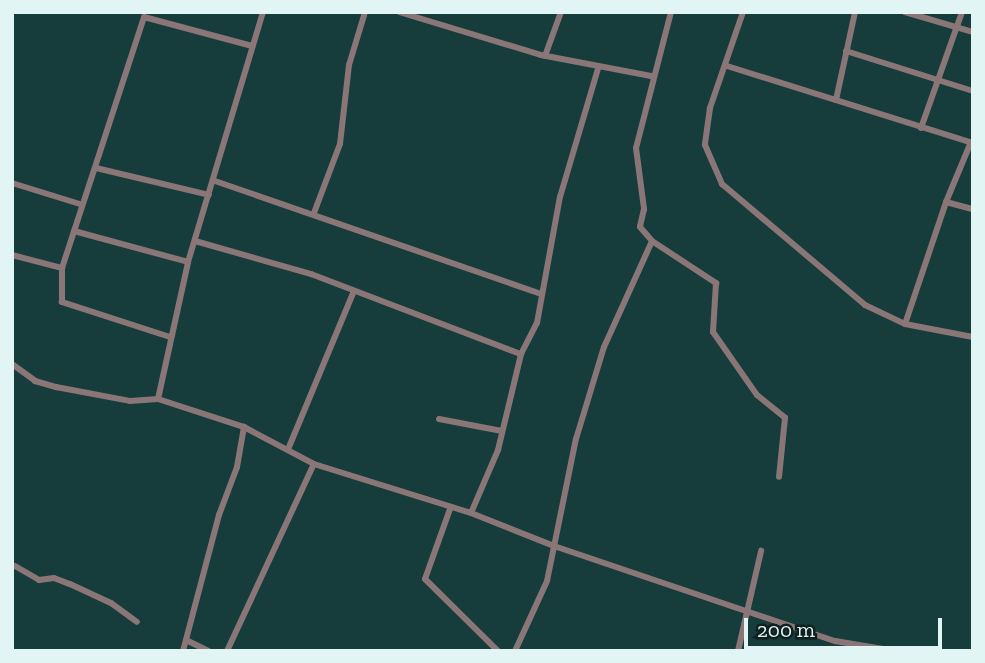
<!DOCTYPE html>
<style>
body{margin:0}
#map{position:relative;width:985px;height:663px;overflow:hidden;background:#163c3b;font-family:"Zilla Slab",serif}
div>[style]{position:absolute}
.street>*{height:6px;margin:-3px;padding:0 3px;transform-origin:3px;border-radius:3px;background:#8a7676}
span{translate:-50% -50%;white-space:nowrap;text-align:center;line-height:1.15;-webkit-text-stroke:5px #10201f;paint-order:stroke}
.frame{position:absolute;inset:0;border:14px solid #e1f6f4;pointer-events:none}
.scale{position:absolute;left:744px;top:618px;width:198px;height:32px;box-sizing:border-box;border:4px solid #e1f6f4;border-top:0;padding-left:9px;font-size:21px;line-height:24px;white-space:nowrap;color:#e1f6f4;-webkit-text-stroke:5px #10201f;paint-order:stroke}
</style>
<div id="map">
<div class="street">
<div style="left:399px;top:12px;width:148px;rotate:16.8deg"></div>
<div style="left:541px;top:55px;width:112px;rotate:10.8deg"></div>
<div style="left:671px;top:12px;width:140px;rotate:104.4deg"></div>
<div style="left:636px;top:148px;width:62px;rotate:82.5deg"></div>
<div style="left:644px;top:209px;width:18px;rotate:103deg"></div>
<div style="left:640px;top:227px;width:18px;rotate:49deg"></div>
<div style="left:652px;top:241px;width:77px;rotate:33.3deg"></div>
<div style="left:716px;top:283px;width:49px;rotate:93.5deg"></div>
<div style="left:713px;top:332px;width:77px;rotate:55.1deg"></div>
<div style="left:757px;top:395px;width:36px;rotate:39deg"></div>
<div style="left:785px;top:418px;width:59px;rotate:95.8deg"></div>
<div style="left:743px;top:12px;width:102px;rotate:109deg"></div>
<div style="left:710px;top:108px;width:37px;rotate:98deg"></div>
<div style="left:705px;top:145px;width:43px;rotate:66.4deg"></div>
<div style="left:722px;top:184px;width:187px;rotate:40.2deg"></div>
<div style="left:865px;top:305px;width:44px;rotate:25.4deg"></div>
<div style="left:905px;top:324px;width:69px;rotate:10.8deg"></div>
<div style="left:905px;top:12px;width:71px;rotate:16.4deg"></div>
<div style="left:846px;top:51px;width:133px;rotate:17.5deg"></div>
<div style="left:545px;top:56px;width:47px;rotate:-70deg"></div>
<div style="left:727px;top:66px;width:258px;rotate:17.4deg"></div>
<div style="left:836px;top:100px;width:90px;rotate:-77.8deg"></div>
<div style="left:921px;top:128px;width:123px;rotate:-70.5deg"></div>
<div style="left:96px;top:168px;width:116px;rotate:13.4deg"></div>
<div style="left:215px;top:181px;width:346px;rotate:19.1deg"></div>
<div style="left:12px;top:183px;width:71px;rotate:17.2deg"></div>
<div style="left:946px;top:202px;width:28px;rotate:15deg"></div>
<div style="left:314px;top:213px;width:74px;rotate:-69.4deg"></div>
<div style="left:340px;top:144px;width:80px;rotate:-83.5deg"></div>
<div style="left:349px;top:65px;width:55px;rotate:-73.2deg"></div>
<div style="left:74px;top:231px;width:118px;rotate:15.2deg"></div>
<div style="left:195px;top:241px;width:121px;rotate:15.9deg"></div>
<div style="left:311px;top:274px;width:225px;rotate:20.9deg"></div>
<div style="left:12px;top:255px;width:52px;rotate:14.6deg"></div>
<div style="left:905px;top:324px;width:129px;rotate:-71.4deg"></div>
<div style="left:946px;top:202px;width:65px;rotate:-67.4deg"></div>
<div style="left:170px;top:337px;width:114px;rotate:-162deg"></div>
<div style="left:62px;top:302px;width:34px;rotate:-90deg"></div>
<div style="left:62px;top:268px;width:264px;rotate:-71.9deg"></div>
<div style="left:144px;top:17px;width:112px;rotate:15deg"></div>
<div style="left:12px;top:364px;width:29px;rotate:36deg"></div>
<div style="left:35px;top:381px;width:22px;rotate:16deg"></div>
<div style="left:56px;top:387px;width:75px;rotate:10.7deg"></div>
<div style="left:130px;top:401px;width:28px;rotate:-4deg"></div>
<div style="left:158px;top:399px;width:90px;rotate:18deg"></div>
<div style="left:244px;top:427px;width:79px;rotate:27.9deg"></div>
<div style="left:314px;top:464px;width:164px;rotate:17.3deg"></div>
<div style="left:471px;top:513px;width:89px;rotate:21.7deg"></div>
<div style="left:554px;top:546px;width:297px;rotate:18.7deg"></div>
<div style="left:835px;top:641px;width:61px;rotate:9.5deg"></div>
<div style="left:158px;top:399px;width:140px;rotate:-77.6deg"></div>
<div style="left:188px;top:262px;width:261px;rotate:-73.3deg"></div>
<div style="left:439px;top:419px;width:64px;rotate:10.8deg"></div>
<div style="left:289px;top:447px;width:169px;rotate:-67.4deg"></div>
<div style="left:450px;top:509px;width:74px;rotate:109.7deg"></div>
<div style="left:425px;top:579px;width:103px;rotate:44.6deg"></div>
<div style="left:471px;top:513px;width:69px;rotate:-66.8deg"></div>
<div style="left:498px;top:450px;width:99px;rotate:-76.5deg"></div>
<div style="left:521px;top:354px;width:35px;rotate:-63deg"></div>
<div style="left:537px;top:323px;width:128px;rotate:-79.7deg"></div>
<div style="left:560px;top:197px;width:134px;rotate:-73.5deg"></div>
<div style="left:15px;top:566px;width:28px;rotate:30deg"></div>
<div style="left:39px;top:580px;width:15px;rotate:-8deg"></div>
<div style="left:54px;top:578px;width:17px;rotate:21deg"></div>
<div style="left:70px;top:584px;width:45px;rotate:24.9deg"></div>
<div style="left:111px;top:603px;width:32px;rotate:36deg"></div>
<div style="left:186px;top:640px;width:25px;rotate:26deg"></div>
<div style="left:183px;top:651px;width:141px;rotate:-75.2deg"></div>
<div style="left:219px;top:515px;width:51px;rotate:-69.4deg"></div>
<div style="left:237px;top:467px;width:41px;rotate:-80.1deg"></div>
<div style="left:227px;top:651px;width:206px;rotate:-65.1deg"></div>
<div style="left:515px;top:651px;width:77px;rotate:-65.4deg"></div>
<div style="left:547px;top:581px;width:145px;rotate:-78.5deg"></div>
<div style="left:576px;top:439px;width:96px;rotate:-73.1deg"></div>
<div style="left:604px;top:347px;width:116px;rotate:-65.6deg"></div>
<div style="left:738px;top:651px;width:103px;rotate:-77deg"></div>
</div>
<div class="frame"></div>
<div class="scale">200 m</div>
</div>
